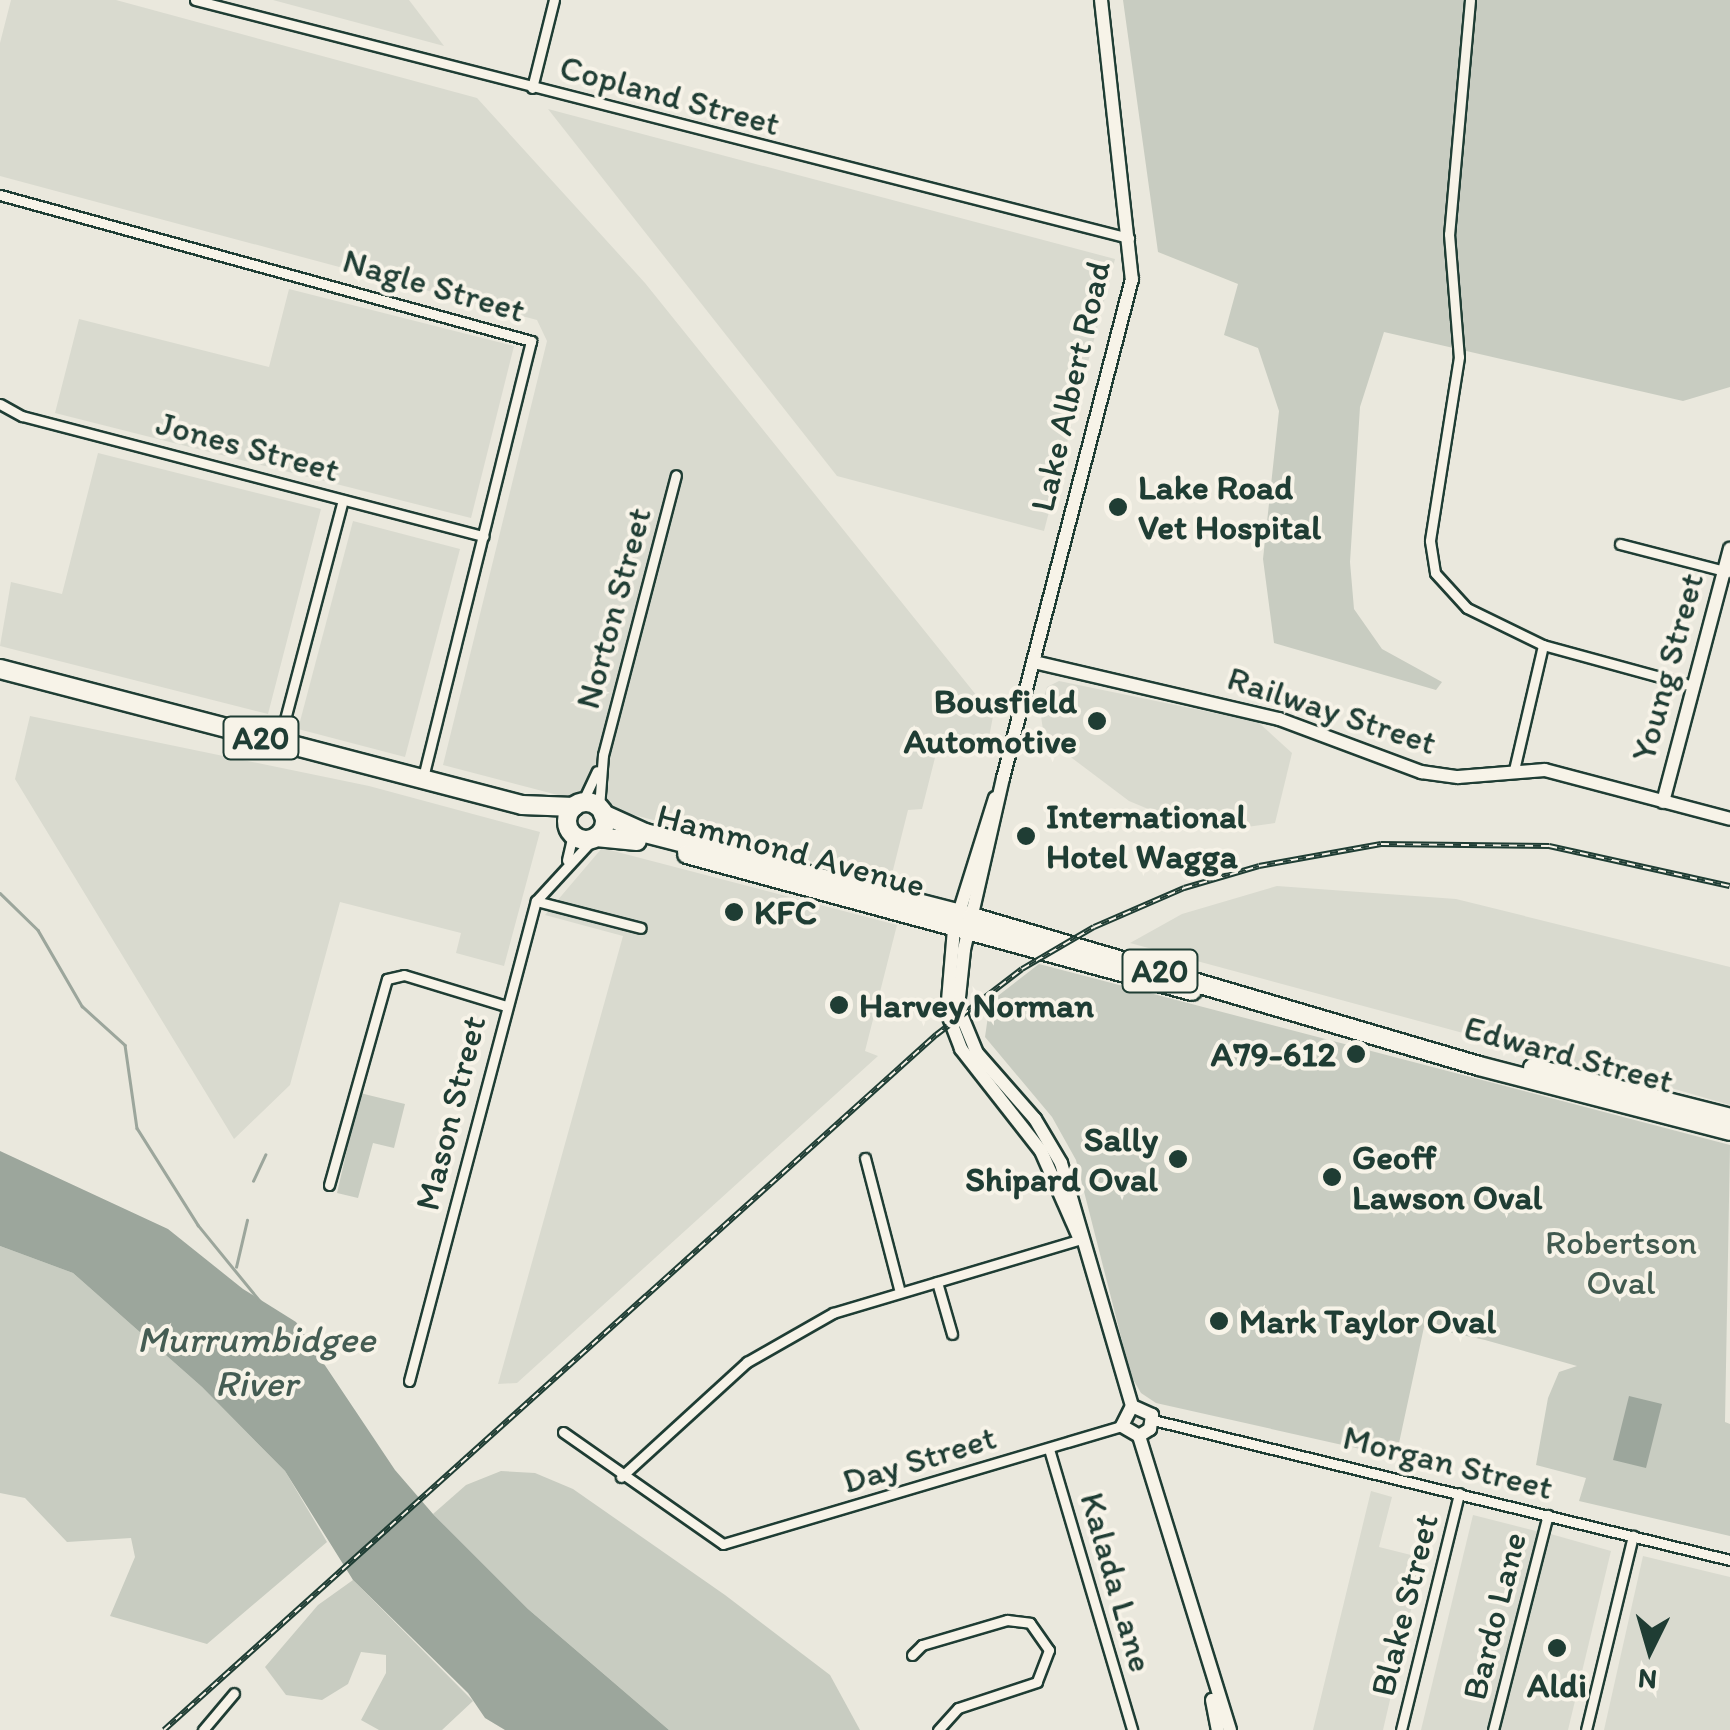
<!DOCTYPE html>
<style>
body{margin:0}
#map{position:relative;width:1730px;height:1730px;overflow:hidden;background:#eae8dd;font-family:Itim,sans-serif}
div>[style]{position:absolute}
.built>*{inset:0;background:#d9dacf}
.green>*{inset:0;background:#c8ccc1}
.water>*{inset:0;background:#9ca69c}
.stream>*{height:2.5px;margin:-1.25px;padding:0 1.25px;transform-origin:1.25px;border-radius:1.25px;background:#9ca69c}
.roads{filter:drop-shadow(2px 0 #1f3d34) drop-shadow(-2px 0 #1f3d34) drop-shadow(0 2px #1f3d34) drop-shadow(0 -2px #1f3d34)}
.street>*{height:9px;margin:-4.5px;padding:0 4.5px;transform-origin:4.5px;border-radius:4.5px;background:#f7f3e8}
.secondary>*{height:12px;margin:-6px;padding:0 6px;transform-origin:6px;border-radius:6px;background:#f7f3e8}
.highway>*{height:18px;margin:-9px;padding:0 9px;transform-origin:9px;border-radius:9px;background:#f7f3e8}
.highway>.ring{margin:-9px;padding:0;box-sizing:content-box;background:none;border:18px solid #f7f3e8;border-radius:50%}
.rail>*{height:6px;margin-top:-3px;transform-origin:0;background:repeating-linear-gradient(90deg,#f7f3e8 0 8px,#1f3d34 0 16px);box-sizing:border-box;border-block:2px solid #1f3d34}
.dots>*{width:28px;height:28px;translate:-50% -50%;box-sizing:border-box;border:5px solid #f7f3e8;border-radius:50%}
span{translate:-50% -50%;white-space:nowrap;text-align:center;line-height:1.15;-webkit-text-stroke:8px #f7f3e8;paint-order:stroke}
.shield-label span{padding:2px 8px;background:#f7f3e8;border:2px solid;border-radius:8px;-webkit-text-stroke-width:0}
.shield-label{font-size:32px;color:#1f3d34;font-weight:700}
.street-label{font-size:35px;color:#1f3d34}
.poi-label{font-size:35px;color:#1f3d34;font-weight:700}
.left{translate:0 -50%;text-align:left}
.right{translate:-100% -50%;text-align:right}
.park-label{font-size:35px;color:#415a50}
.water-label{font-size:38px;color:#445c53;font-style:italic}
.north{position:absolute;left:1600px;top:1600px;width:100px;height:100px;-webkit-text-stroke:8px #f7f3e8;paint-order:stroke;rotate:185deg;font-size:28px;font-weight:700;line-height:40px;text-align:center;color:#1f3d34}
.north::after{content:'';display:block;margin:auto;width:35px;height:45px;background:#1f3d34;clip-path:polygon(50% 0,100% 100%,50% 72%,0 100%)}
</style>
<div id="map">
<div class="built">
<div style="clip-path:polygon(11px 0,116px 0,477px 98px,645px 283px,993px 716px,986px 754px,939px 742px,922px 809px,908px 810px,890px 882px,443px 765px,547px 341px,537px 320px,0 176px,0 43px)"></div>
<div style="clip-path:polygon(273px 0,409px 0,444px 46px)"></div>
<div style="clip-path:polygon(548px 109px,1115px 259px,1044px 531px,837px 476px)"></div>
<div style="clip-path:polygon(289px 289px,514px 346px,471px 518px,55px 413px,79px 319px,269px 367px)"></div>
<div style="clip-path:polygon(98px 453px,321px 509px,268px 714px,0 646px,11px 582px,62px 594px)"></div>
<div style="clip-path:polygon(353px 521px,460px 549px,405px 757px,298px 729px)"></div>
<div style="clip-path:polygon(1059px 681px,1258px 722px,1292px 753px,1275px 823px,1225px 830px,1189px 826px,1129px 801px,1044px 737px,1040px 709px,1047px 687px)"></div>
<div style="clip-path:polygon(30px 716px,369px 786px,540px 832px,504px 966px,456px 953px,461px 933px,340px 902px,290px 1085px,234px 1139px,15px 779px)"></div>
<div style="clip-path:polygon(602px 848px,897px 925px,865px 1051px,878px 1056px,517px 1383px,498px 1384px,623px 936px,545px 915px)"></div>
<div style="clip-path:polygon(1277px 886px,1456px 899px,1730px 967px,1730px 1105px,1588px 1064px,1589px 1057px,1578px 1064px,1130px 943px,1182px 914px)"></div>
<div style="clip-path:polygon(1371px 1491px,1392px 1497px,1379px 1547px,1423px 1558px,1383px 1730px,1313px 1730px)"></div>
<div style="clip-path:polygon(1473px 1515px,1540px 1532px,1490px 1730px,1421px 1730px)"></div>
<div style="clip-path:polygon(1547px 1533px,1611px 1551px,1568px 1730px,1497px 1730px)"></div>
<div style="clip-path:polygon(1643px 1556px,1730px 1577px,1730px 1730px,1604px 1730px)"></div>
</div>
<div class="green">
<div style="clip-path:polygon(1123px 0,1730px 0,1730px 387px,1683px 401px,1384px 332px,1360px 407px,1350px 562px,1354px 609px,1382px 649px,1442px 682px,1436px 690px,1274px 643px,1263px 559px,1279px 411px,1258px 348px,1224px 335px,1238px 284px,1158px 252px)"></div>
<div style="clip-path:polygon(1039px 964px,1730px 1145px,1725px 1422px,1730px 1424px,1730px 1536px,1579px 1501px,1586px 1478px,1536px 1465px,1548px 1398px,1559px 1372px,1577px 1366px,1485px 1340px,1424px 1327px,1396px 1457px,1156px 1403px,1141px 1393px,1131px 1376px,1076px 1160px,1052px 1117px,985px 1037px,990px 1002px)"></div>
<div style="clip-path:polygon(360px 1093px,405px 1104px,394px 1148px,373px 1143px,358px 1198px,337px 1193px)"></div>
<div style="clip-path:polygon(0 1246px,73px 1273px,202px 1387px,285px 1471px,327px 1542px,207px 1644px,110px 1616px,135px 1557px,131px 1538px,67px 1542px,25px 1498px,0 1493px)"></div>
<div style="clip-path:polygon(501px 1471px,535px 1473px,573px 1489px,725px 1595px,830px 1675px,860px 1730px,669px 1730px,528px 1609px,433px 1514px,466px 1485px)"></div>
<div style="clip-path:polygon(353px 1580px,473px 1701px,442px 1730px,379px 1730px,361px 1720px,386px 1673px,386px 1655px,361px 1652px,348px 1684px,322px 1700px,286px 1695px,265px 1667px,318px 1605px)"></div>
</div>
<div class="water">
<div style="clip-path:polygon(0 1151px,168px 1229px,243px 1289px,296px 1322px,395px 1470px,433px 1514px,528px 1609px,669px 1730px,505px 1730px,485px 1718px,468px 1693px,353px 1580px,285px 1471px,202px 1387px,73px 1273px,0 1246px)"></div>
<div style="clip-path:polygon(1629px 1396px,1662px 1404px,1646px 1468px,1613px 1460px)"></div>
</div>
<div class="stream">
<div style="left:0;top:893px;width:53px;rotate:44.2deg"></div>
<div style="left:38px;top:930px;width:88px;rotate:59.9deg"></div>
<div style="left:82px;top:1006px;width:58px;rotate:42.2deg"></div>
<div style="left:125px;top:1045px;width:84px;rotate:81.8deg"></div>
<div style="left:137px;top:1128px;width:115px;rotate:57.8deg"></div>
<div style="left:198px;top:1225px;width:98px;rotate:50.8deg"></div>
<div style="left:253px;top:1181px;width:29px;rotate:-65deg"></div>
<div style="left:236px;top:1267px;width:48px;rotate:-76.8deg"></div>
</div>
<div class="roads">
<div class="street">
<div style="left:195px;top:0;width:964px;rotate:14.3deg"></div>
<div style="left:1470px;top:0;width:235px;rotate:95.1deg"></div>
<div style="left:1449px;top:234px;width:123px;rotate:85.4deg"></div>
<div style="left:1459px;top:357px;width:186px;rotate:99deg"></div>
<div style="left:1430px;top:541px;width:32px;rotate:81deg"></div>
<div style="left:1435px;top:573px;width:47px;rotate:47.6deg"></div>
<div style="left:1467px;top:608px;width:85px;rotate:26deg"></div>
<div style="left:1543px;top:645px;width:156px;rotate:15.3deg"></div>
<div style="left:532px;top:88px;width:91px;rotate:-76deg"></div>
<div style="left:0;top:195px;width:551px;rotate:15.37deg"></div>
<div style="left:531px;top:341px;width:450px;rotate:103.9deg"></div>
<div style="left:0;top:404px;width:25px;rotate:29deg"></div>
<div style="left:22px;top:416px;width:477px;rotate:14.6deg"></div>
<div style="left:1620px;top:544px;width:112px;rotate:14.5deg"></div>
<div style="left:279px;top:742px;width:250px;rotate:-75.2deg"></div>
<div style="left:1514px;top:770px;width:128px;rotate:-76.9deg"></div>
<div style="left:582px;top:803px;width:35px;rotate:-65deg"></div>
<div style="left:599px;top:808px;width:53px;rotate:-85.7deg"></div>
<div style="left:603px;top:755px;width:289px;rotate:-75.4deg"></div>
<div style="left:567px;top:860px;width:27px;rotate:-77deg"></div>
<div style="left:536px;top:901px;width:108px;rotate:14.4deg"></div>
<div style="left:865px;top:1158px;width:138px;rotate:75.4deg"></div>
<div style="left:329px;top:1185px;width:214px;rotate:-74.3deg"></div>
<div style="left:387px;top:979px;width:17px;rotate:-13deg"></div>
<div style="left:404px;top:975px;width:107px;rotate:16.9deg"></div>
<div style="left:937px;top:1282px;width:54px;rotate:73.9deg"></div>
<div style="left:409px;top:1381px;width:497px;rotate:-75.2deg"></div>
<div style="left:536px;top:901px;width:84px;rotate:-47.4deg"></div>
<div style="left:1153px;top:1420px;width:594px;rotate:13.64deg"></div>
<div style="left:563px;top:1432px;width:195px;rotate:35deg"></div>
<div style="left:723px;top:1544px;width:416px;rotate:-16.5deg"></div>
<div style="left:1049px;top:1449px;width:293px;rotate:73.5deg"></div>
<div style="left:621px;top:1477px;width:171px;rotate:-42.4deg"></div>
<div style="left:747px;top:1362px;width:99px;rotate:-29.7deg"></div>
<div style="left:833px;top:1313px;width:259px;rotate:-16.6deg"></div>
<div style="left:912px;top:1655px;width:14px;rotate:-45deg"></div>
<div style="left:922px;top:1645px;width:89px;rotate:-16.4deg"></div>
<div style="left:1007px;top:1620px;width:23px;rotate:7deg"></div>
<div style="left:1030px;top:1623px;width:33px;rotate:55deg"></div>
<div style="left:1049px;top:1650px;width:34px;rotate:111deg"></div>
<div style="left:1037px;top:1682px;width:83px;rotate:161.8deg"></div>
<div style="left:958px;top:1708px;width:30px;rotate:132deg"></div>
<div style="left:203px;top:1730px;width:48px;rotate:-50deg"></div>
<div style="left:1401px;top:1730px;width:244px;rotate:-76.2deg"></div>
<div style="left:1493px;top:1730px;width:222px;rotate:-75.7deg"></div>
<div style="left:1586px;top:1730px;width:200px;rotate:-76.4deg"></div>
</div>
<div class="secondary">
<div style="left:1101px;top:0;width:281px;rotate:83.7deg"></div>
<div style="left:1132px;top:279px;width:515px;rotate:104.49deg"></div>
<div style="left:1003px;top:778px;width:176px;rotate:102.8deg"></div>
<div style="left:964px;top:950px;width:57px;rotate:96deg"></div>
<div style="left:958px;top:1007px;width:50px;rotate:67.6deg"></div>
<div style="left:977px;top:1053px;width:88px;rotate:48.7deg"></div>
<div style="left:1035px;top:1119px;width:51px;rotate:59.4deg"></div>
<div style="left:1061px;top:1163px;width:253px;rotate:73.7deg"></div>
<div style="left:1034px;top:662px;width:252px;rotate:13.1deg"></div>
<div style="left:1279px;top:719px;width:152px;rotate:20.5deg"></div>
<div style="left:1421px;top:772px;width:37px;rotate:8deg"></div>
<div style="left:1458px;top:777px;width:87px;rotate:-4.6deg"></div>
<div style="left:1545px;top:770px;width:191px;rotate:14.8deg"></div>
<div style="left:995px;top:798px;width:137px;rotate:107.4deg"></div>
<div style="left:954px;top:929px;width:83px;rotate:94.8deg"></div>
<div style="left:947px;top:1012px;width:40px;rotate:69deg"></div>
<div style="left:961px;top:1049px;width:130px;rotate:51.9deg"></div>
<div style="left:1041px;top:1151px;width:94px;rotate:66.2deg"></div>
<div style="left:1663px;top:802px;width:262px;rotate:-75.2deg"></div>
<div style="left:1132px;top:1406px;width:22px;rotate:24deg"></div>
<div style="left:1152px;top:1415px;width:14px;rotate:98deg"></div>
<div style="left:1150px;top:1429px;width:13px;rotate:148deg"></div>
<div style="left:1132px;top:1406px;width:22px;rotate:117deg"></div>
<div style="left:1122px;top:1426px;width:20px;rotate:30deg"></div>
<div style="left:1139px;top:1436px;width:308px;rotate:72.8deg"></div>
<div style="left:1212px;top:1700px;width:31px;rotate:79deg"></div>
</div>
<div class="highway">
<div style="left:0;top:669px;width:539px;rotate:14.6deg"></div>
<div style="left:522px;top:805px;width:52px;rotate:2.2deg"></div>
<div class="ring" style="left:567px;top:802px;width:20px;height:20px"></div>
<div style="left:603px;top:814px;width:46px;rotate:24.3deg"></div>
<div style="left:645px;top:833px;width:338px;rotate:14.4deg"></div>
<div style="left:972px;top:917px;width:528px;rotate:16.38deg"></div>
<div style="left:1479px;top:1066px;width:259px;rotate:14.5deg"></div>
<div style="left:596px;top:837px;width:41px;rotate:5.6deg"></div>
<div style="left:687px;top:854px;width:523px;rotate:15.18deg"></div>
<div style="left:1533px;top:1068px;width:203px;rotate:14.2deg"></div>
</div>
</div>
<div class="rail">
<div style="left:164px;top:1730px;width:1039px;rotate:-42deg"></div>
<div style="left:936px;top:1035px;width:108px;rotate:-37.5deg"></div>
<div style="left:1022px;top:969px;width:83px;rotate:-30.3deg"></div>
<div style="left:1094px;top:927px;width:98px;rotate:-23.4deg"></div>
<div style="left:1184px;top:888px;width:78px;rotate:-16.3deg"></div>
<div style="left:1259px;top:866px;width:124px;rotate:-10.2deg"></div>
<div style="left:1381px;top:844px;width:168px;rotate:0.7deg"></div>
<div style="left:1549px;top:846px;width:185px;rotate:12.5deg"></div>
</div>
<div class="dots">
<div style="left:1118px;top:507px;background:#1f3d34"></div>
<div style="left:1097px;top:721px;background:#1f3d34"></div>
<div style="left:1026px;top:836px;background:#1f3d34"></div>
<div style="left:734px;top:912px;background:#1f3d34"></div>
<div style="left:839px;top:1005px;background:#1f3d34"></div>
<div style="left:1356px;top:1054px;background:#1f3d34"></div>
<div style="left:1178px;top:1159px;background:#1f3d34"></div>
<div style="left:1332px;top:1177px;background:#1f3d34"></div>
<div style="left:1219px;top:1321px;background:#1f3d34"></div>
<div style="left:1557px;top:1648px;background:#1f3d34"></div>
</div>
<div class="shield-label">
<span style="left:261px;top:738px">A20</span>
<span style="left:1160px;top:971px">A20</span>
</div>
<div class="street-label">
<span style="left:670px;top:95px;rotate:15deg">Copland Street</span>
<span style="left:434px;top:285px;rotate:16deg">Nagle Street</span>
<span style="left:1070px;top:386px;rotate:-77deg">Lake Albert Road</span>
<span style="left:248px;top:446px;rotate:15deg">Jones Street</span>
<span style="left:613px;top:608px;rotate:-75deg">Norton Street</span>
<span style="left:1667px;top:667px;rotate:-75deg">Young Street</span>
<span style="left:1332px;top:710px;rotate:18deg">Railway Street</span>
<span style="left:791px;top:850px;rotate:15deg">Hammond Avenue</span>
<span style="left:1569px;top:1054px;rotate:15deg">Edward Street</span>
<span style="left:450px;top:1113px;rotate:-76deg">Mason Street</span>
<span style="left:919px;top:1459px;rotate:-17deg">Day Street</span>
<span style="left:1448px;top:1462px;rotate:14deg">Morgan Street</span>
<span style="left:1117px;top:1582px;rotate:74deg">Kalada Lane</span>
<span style="left:1404px;top:1605px;rotate:-76deg">Blake Street</span>
<span style="left:1494px;top:1616px;rotate:-76deg">Bardo Lane</span>
</div>
<div class="poi-label">
<span class="left" style="left:1138px;top:507px">Lake Road<br>Vet Hospital</span>
<span class="right" style="left:1077px;top:721px">Bousfield<br>Automotive</span>
<span class="left" style="left:1046px;top:836px">International<br>Hotel Wagga</span>
<span class="left" style="left:754px;top:912px">KFC</span>
<span class="left" style="left:859px;top:1005px">Harvey Norman</span>
<span class="right" style="left:1336px;top:1054px">A79-612</span>
<span class="right" style="left:1158px;top:1159px">Sally<br>Shipard Oval</span>
<span class="left" style="left:1352px;top:1177px">Geoff<br>Lawson Oval</span>
<span class="left" style="left:1239px;top:1321px">Mark Taylor Oval</span>
<span style="left:1557px;top:1685px">Aldi</span>
</div>
<div class="park-label">
<span style="left:1621px;top:1262px">Robertson<br>Oval</span>
</div>
<div class="water-label">
<span style="left:256px;top:1362px">Murrumbidgee<br>River</span>
</div>
<div class="north">N</div>
</div>
